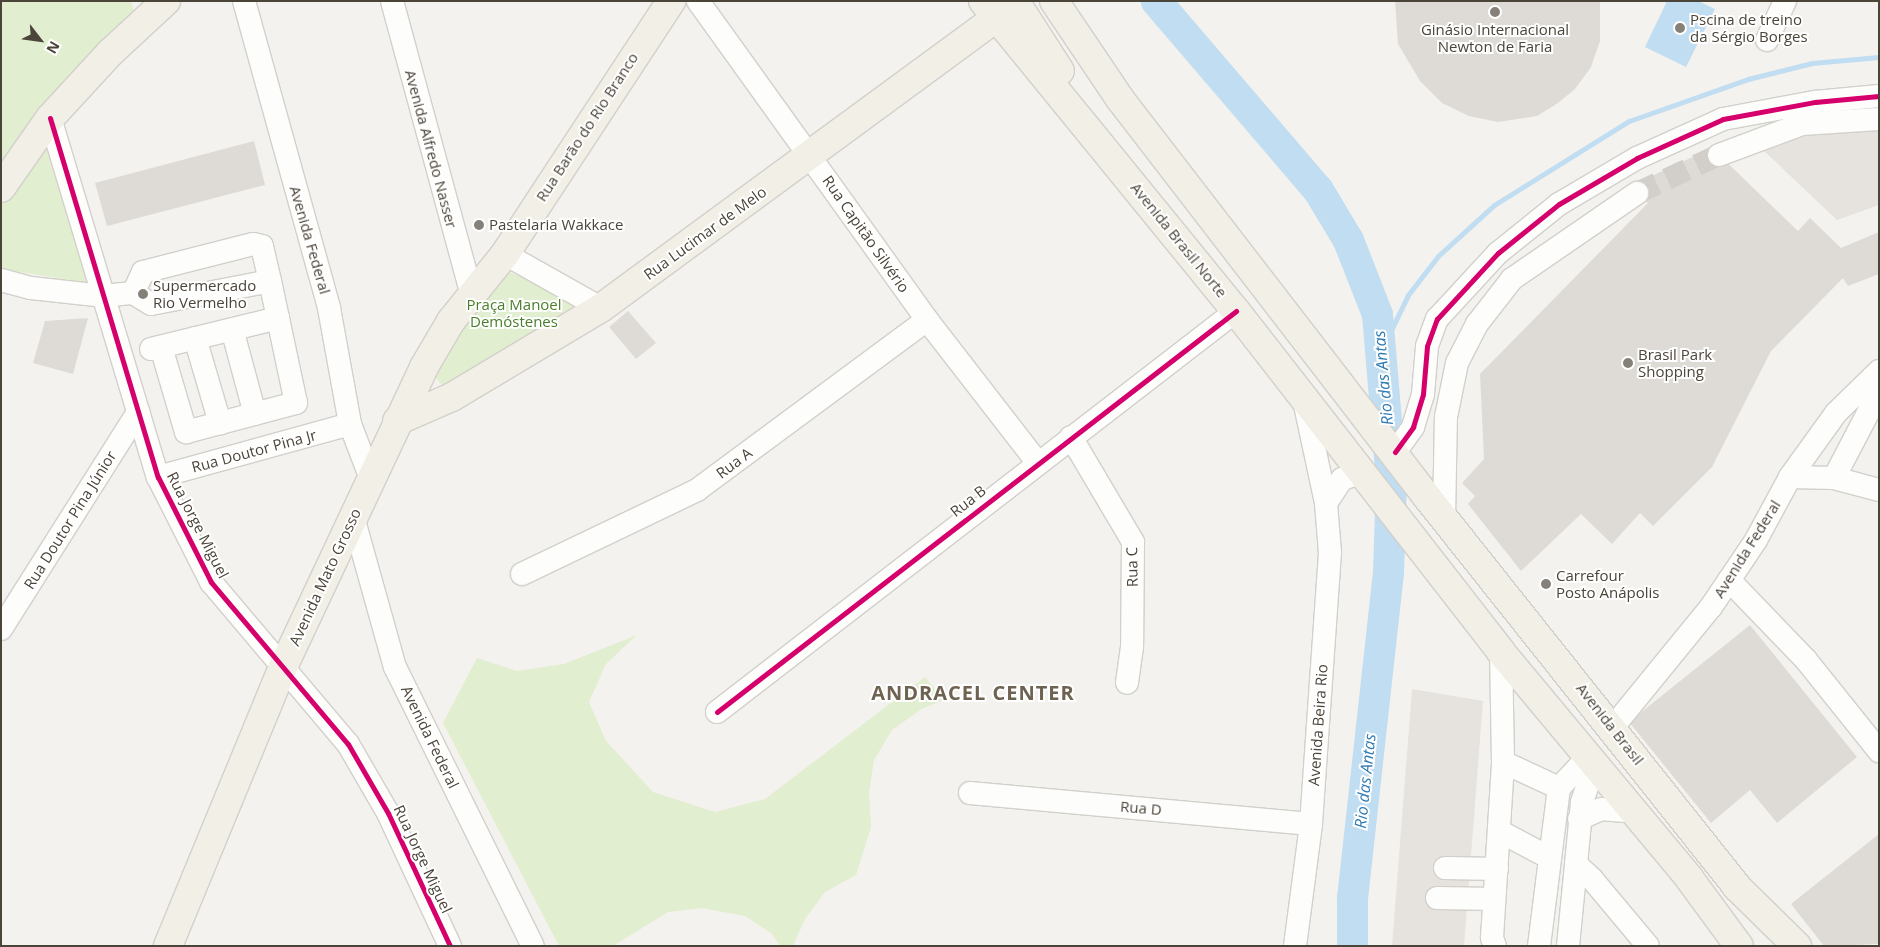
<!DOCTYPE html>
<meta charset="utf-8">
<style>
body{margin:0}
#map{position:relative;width:1880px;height:947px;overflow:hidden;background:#f4f2ee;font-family:"Open Sans",sans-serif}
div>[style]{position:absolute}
.green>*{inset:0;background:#e1eecf}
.parking>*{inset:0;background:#e6e3df}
.water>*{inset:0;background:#c0ddf1}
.stream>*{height:5px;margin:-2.5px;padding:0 2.5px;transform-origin:2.5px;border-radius:2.5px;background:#c0ddf1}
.river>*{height:31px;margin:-15.5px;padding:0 15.5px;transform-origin:15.5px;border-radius:15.5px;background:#c0ddf1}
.building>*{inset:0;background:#dedbd6}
.minor-tunnel>*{height:22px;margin-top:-11px;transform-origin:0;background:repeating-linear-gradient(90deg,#d2cfca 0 22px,transparent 0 33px)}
.roads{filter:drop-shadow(1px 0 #d2d0cb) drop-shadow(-1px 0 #d2d0cb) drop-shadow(0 1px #d2d0cb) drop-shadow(0 -1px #d2d0cb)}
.minor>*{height:22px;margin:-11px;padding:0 11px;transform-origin:11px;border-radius:11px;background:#fdfdfc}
.major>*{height:28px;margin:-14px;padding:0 14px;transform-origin:14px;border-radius:14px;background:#f2efe6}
.cycleway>*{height:5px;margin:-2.5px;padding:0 2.5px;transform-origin:2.5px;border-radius:2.5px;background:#d6006c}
.dots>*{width:14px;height:14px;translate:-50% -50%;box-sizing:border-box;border:2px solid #fff;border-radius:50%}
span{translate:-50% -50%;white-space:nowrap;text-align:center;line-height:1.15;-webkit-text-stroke:4px #fff;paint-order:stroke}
.poi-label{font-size:15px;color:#4b4439}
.left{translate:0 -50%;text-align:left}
.street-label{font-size:15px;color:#4b4439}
.park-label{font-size:15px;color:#4a7f2a}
.water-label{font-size:16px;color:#2e7ab2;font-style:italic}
.district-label{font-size:20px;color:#6e6250;font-weight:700;letter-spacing:1px}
.frame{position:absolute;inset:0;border:2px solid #4b4439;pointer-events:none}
.north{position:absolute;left:15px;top:15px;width:50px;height:50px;-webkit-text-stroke:4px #fff;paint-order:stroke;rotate:120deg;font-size:14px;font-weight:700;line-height:20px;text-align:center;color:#4b4439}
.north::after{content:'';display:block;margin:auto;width:18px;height:22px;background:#4b4439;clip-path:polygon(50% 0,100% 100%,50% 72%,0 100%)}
</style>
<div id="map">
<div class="green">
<div style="clip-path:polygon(1px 1px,131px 1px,134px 12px,38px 110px,88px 283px,1px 269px)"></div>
<div style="clip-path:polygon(502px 269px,595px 307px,450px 395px,427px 367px)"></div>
<div style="clip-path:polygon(637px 635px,606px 664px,589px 702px,606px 741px,653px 792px,715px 812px,765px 799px,925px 677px,944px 700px,923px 708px,892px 730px,874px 760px,869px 793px,871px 827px,856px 875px,825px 892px,805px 919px,793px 946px,780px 946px,772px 934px,745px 916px,702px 908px,668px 912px,613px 946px,559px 946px,443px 723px,477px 658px,517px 671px,564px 664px)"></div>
</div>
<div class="parking">
<div style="clip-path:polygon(1879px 125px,1879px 205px,1837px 220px,1762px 149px,1793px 129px)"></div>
<div style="clip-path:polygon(1412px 689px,1483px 701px,1464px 946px,1392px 946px)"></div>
</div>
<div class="water">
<div style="clip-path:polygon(1667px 1px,1698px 1px,1715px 9px,1686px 67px,1645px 47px)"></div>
</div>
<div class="stream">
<div style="left:1380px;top:353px;width:64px;rotate:-64.2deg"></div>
<div style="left:1408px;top:295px;width:49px;rotate:-52.4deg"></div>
<div style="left:1438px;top:256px;width:76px;rotate:-42.3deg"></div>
<div style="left:1494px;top:205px;width:159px;rotate:-31.9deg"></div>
<div style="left:1629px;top:121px;width:126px;rotate:-19.4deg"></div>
<div style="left:1748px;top:79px;width:66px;rotate:-14deg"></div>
<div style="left:1812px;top:63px;width:67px;rotate:-5.1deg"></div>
</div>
<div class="river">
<div style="left:1156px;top:1px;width:249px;rotate:49.4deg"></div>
<div style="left:1318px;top:190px;width:58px;rotate:59deg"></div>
<div style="left:1348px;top:240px;width:79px;rotate:68.6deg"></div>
<div style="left:1377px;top:314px;width:168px;rotate:85.2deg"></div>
<div style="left:1391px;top:481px;width:91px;rotate:91.9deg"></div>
<div style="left:1388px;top:572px;width:327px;rotate:96.3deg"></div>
<div style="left:1352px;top:897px;width:49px;rotate:90deg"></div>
</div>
<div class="building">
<div style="clip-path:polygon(1395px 1px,1600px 1px,1600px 41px,1591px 67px,1575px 89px,1558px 103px,1537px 116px,1498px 122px,1469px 116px,1442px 103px,1420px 81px,1398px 44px)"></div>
<div style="clip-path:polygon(254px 141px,265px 185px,107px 226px,95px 183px)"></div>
<div style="clip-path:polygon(1712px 148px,1798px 231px,1810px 218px,1841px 248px,1879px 232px,1879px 274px,1848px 286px,1843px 278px,1771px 351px,1712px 467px,1653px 526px,1640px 513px,1612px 544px,1581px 514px,1521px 571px,1468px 504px,1475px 496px,1462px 483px,1484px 459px,1480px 374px,1648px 203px,1630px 186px)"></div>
<div style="clip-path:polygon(628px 311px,656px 343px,636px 359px,609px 327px)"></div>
<div style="clip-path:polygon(88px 318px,73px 374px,33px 363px,45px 321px)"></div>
<div style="clip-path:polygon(1750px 625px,1857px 757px,1777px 823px,1750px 790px,1711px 823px,1629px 722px)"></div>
<div style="clip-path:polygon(1879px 834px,1879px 944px,1824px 946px,1791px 904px)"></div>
</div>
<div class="minor-tunnel">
<div style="left:1637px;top:193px;width:90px;rotate:-24.9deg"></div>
</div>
<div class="roads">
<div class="minor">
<div style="left:244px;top:1px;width:319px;rotate:74.5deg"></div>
<div style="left:329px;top:308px;width:118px;rotate:79.7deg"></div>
<div style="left:350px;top:424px;width:59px;rotate:69.1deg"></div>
<div style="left:392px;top:1px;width:306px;rotate:74.8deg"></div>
<div style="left:698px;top:1px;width:393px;rotate:54.3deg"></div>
<div style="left:927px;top:320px;width:181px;rotate:52.2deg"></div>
<div style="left:1767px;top:40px;width:43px;rotate:-65.2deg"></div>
<div style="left:50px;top:118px;width:375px;rotate:73.3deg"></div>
<div style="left:158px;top:477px;width:118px;rotate:63.2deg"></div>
<div style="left:211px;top:582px;width:212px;rotate:49.8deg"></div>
<div style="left:348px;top:744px;width:80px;rotate:59.9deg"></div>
<div style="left:388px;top:813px;width:147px;rotate:65deg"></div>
<div style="left:1719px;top:155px;width:89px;rotate:-20.5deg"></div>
<div style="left:1802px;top:124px;width:77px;rotate:-3.7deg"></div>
<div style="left:505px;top:254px;width:110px;rotate:29.4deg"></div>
<div style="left:1px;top:280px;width:31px;rotate:15deg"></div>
<div style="left:31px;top:288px;width:72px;rotate:6.3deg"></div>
<div style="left:103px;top:296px;width:30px;rotate:-6deg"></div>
<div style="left:133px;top:293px;width:21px;rotate:31deg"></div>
<div style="left:151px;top:304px;width:121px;rotate:-10.9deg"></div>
<div style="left:270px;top:281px;width:36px;rotate:-103deg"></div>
<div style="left:262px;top:246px;width:9px;rotate:-167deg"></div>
<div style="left:253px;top:244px;width:114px;rotate:165.7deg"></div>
<div style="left:143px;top:272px;width:23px;rotate:115deg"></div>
<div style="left:232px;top:329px;width:88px;rotate:74.9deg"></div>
<div style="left:195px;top:338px;width:89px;rotate:73.6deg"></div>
<div style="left:161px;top:347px;width:89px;rotate:73.6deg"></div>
<div style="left:186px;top:432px;width:114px;rotate:-14.8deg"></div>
<div style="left:296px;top:403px;width:125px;rotate:-102deg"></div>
<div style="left:151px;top:349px;width:131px;rotate:-13.7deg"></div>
<div style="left:1071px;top:437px;width:122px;rotate:59.4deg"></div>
<div style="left:1133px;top:542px;width:105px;rotate:90.5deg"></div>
<div style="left:1132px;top:647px;width:36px;rotate:98deg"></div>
<div style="left:1395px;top:452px;width:31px;rotate:-54deg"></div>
<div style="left:1413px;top:427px;width:34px;rotate:-73deg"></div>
<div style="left:1423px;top:394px;width:48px;rotate:-85.2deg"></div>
<div style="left:1427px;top:346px;width:29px;rotate:-70deg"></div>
<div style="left:1437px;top:319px;width:90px;rotate:-47.3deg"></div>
<div style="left:1498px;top:253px;width:78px;rotate:-38.8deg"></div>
<div style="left:1559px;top:204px;width:91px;rotate:-30.5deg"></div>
<div style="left:1637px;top:158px;width:94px;rotate:-24.4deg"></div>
<div style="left:1723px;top:119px;width:94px;rotate:-10.5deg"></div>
<div style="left:1815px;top:102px;width:64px;rotate:-5.4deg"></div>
<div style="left:158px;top:477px;width:199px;rotate:-15.4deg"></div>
<div style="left:1790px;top:477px;width:44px;rotate:1.3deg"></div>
<div style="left:1834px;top:478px;width:47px;rotate:14.9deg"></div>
<div style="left:1834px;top:478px;width:76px;rotate:-62.4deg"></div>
<div style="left:1869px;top:411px;width:37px;rotate:-74deg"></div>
<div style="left:1326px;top:503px;width:29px;rotate:-56deg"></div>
<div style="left:1342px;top:479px;width:22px;rotate:-18deg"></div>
<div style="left:353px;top:517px;width:156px;rotate:74.4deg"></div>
<div style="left:395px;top:667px;width:311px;rotate:63.7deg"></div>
<div style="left:1444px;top:518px;width:101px;rotate:-88.9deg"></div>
<div style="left:1446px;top:417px;width:55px;rotate:-78.5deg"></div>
<div style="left:1457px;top:363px;width:44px;rotate:-62.9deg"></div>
<div style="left:1477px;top:324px;width:57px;rotate:-52.1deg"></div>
<div style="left:1512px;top:279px;width:152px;rotate:-34.5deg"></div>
<div style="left:522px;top:574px;width:194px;rotate:-25.6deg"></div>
<div style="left:697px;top:490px;width:286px;rotate:-36.5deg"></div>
<div style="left:1729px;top:580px;width:111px;rotate:46.1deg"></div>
<div style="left:1806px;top:660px;width:117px;rotate:51.3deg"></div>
<div style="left:1px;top:629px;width:257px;rotate:-57.7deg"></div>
<div style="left:717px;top:712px;width:656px;rotate:-37.69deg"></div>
<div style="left:1613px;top:727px;width:155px;rotate:-50.8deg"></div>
<div style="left:1711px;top:607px;width:81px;rotate:-56.1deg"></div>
<div style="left:1756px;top:540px;width:72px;rotate:-61.6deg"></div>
<div style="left:1790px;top:477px;width:79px;rotate:-54.3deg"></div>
<div style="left:1836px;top:413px;width:60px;rotate:-44.3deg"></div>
<div style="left:1503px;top:762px;width:62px;rotate:24.9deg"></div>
<div style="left:1595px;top:764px;width:40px;rotate:108.9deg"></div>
<div style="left:1582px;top:802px;width:62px;rotate:95.5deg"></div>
<div style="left:1576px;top:864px;width:22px;rotate:43deg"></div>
<div style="left:1592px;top:879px;width:87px;rotate:50.1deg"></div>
<div style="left:970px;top:793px;width:342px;rotate:5.2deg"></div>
<div style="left:1579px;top:819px;width:24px;rotate:-24deg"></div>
<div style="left:1601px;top:809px;width:33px;rotate:5deg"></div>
<div style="left:1499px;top:831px;width:55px;rotate:28deg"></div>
<div style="left:1445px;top:868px;width:52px;rotate:1.1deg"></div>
<div style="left:1437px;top:898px;width:57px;rotate:1deg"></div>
<div style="left:1295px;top:946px;width:123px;rotate:-82.5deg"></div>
<div style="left:1311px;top:824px;width:272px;rotate:-86deg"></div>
<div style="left:1330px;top:553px;width:50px;rotate:-94.6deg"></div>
<div style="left:1326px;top:503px;width:105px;rotate:-102.1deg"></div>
<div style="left:1495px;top:946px;width:9px;rotate:-111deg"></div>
<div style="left:1492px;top:938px;width:176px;rotate:-86.4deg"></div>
<div style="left:1503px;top:762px;width:110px;rotate:-91deg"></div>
<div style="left:1539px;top:946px;width:159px;rotate:-82.8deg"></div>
<div style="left:1559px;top:788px;width:44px;rotate:-46.8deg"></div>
<div style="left:1568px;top:946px;width:82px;rotate:-84.4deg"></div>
</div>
<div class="major">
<div style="left:983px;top:1px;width:400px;rotate:50.8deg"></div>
<div style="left:1236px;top:311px;width:432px;rotate:52.1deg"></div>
<div style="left:1501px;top:652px;width:294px;rotate:50.2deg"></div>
<div style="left:1689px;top:878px;width:84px;rotate:53.7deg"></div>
<div style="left:1015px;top:1px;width:83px;rotate:57.3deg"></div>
<div style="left:1054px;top:1px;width:118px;rotate:56deg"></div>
<div style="left:1120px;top:99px;width:503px;rotate:52.35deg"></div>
<div style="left:1427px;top:497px;width:498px;rotate:51.5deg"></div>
<div style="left:1737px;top:887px;width:84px;rotate:44.5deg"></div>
<div style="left:1px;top:188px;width:85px;rotate:-55deg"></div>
<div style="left:50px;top:118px;width:90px;rotate:-47.3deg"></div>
<div style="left:111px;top:52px;width:75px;rotate:-42.8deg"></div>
<div style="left:397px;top:421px;width:60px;rotate:-23.6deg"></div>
<div style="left:452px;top:397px;width:174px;rotate:-30.9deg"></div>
<div style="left:601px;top:308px;width:490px;rotate:-36.3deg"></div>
<div style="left:168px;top:946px;width:302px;rotate:-67.6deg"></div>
<div style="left:283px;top:667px;width:331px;rotate:-64.8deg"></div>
<div style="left:424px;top:367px;width:53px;rotate:-59.6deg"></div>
<div style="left:451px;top:321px;width:86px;rotate:-51.1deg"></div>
<div style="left:505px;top:254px;width:303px;rotate:-56.7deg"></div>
</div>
</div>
<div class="cycleway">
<div style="left:50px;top:118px;width:375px;rotate:73.3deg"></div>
<div style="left:158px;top:477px;width:118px;rotate:63.2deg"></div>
<div style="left:211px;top:582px;width:212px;rotate:49.8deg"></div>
<div style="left:348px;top:744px;width:80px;rotate:59.9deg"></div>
<div style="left:388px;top:813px;width:147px;rotate:65deg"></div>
<div style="left:1395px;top:452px;width:31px;rotate:-54deg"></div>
<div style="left:1413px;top:427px;width:34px;rotate:-73deg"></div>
<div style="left:1423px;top:394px;width:48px;rotate:-85.2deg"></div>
<div style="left:1427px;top:346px;width:29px;rotate:-70deg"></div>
<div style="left:1437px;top:319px;width:90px;rotate:-47.3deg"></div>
<div style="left:1498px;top:253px;width:78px;rotate:-38.8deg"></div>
<div style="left:1559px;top:204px;width:91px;rotate:-30.5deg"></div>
<div style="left:1637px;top:158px;width:94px;rotate:-24.4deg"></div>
<div style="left:1723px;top:119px;width:94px;rotate:-10.5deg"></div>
<div style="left:1815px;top:102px;width:64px;rotate:-5.4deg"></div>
<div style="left:717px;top:712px;width:656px;rotate:-37.69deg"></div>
</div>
<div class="dots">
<div style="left:1495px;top:12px;background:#868178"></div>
<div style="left:1680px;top:28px;background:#868178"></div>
<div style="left:479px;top:225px;background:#868178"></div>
<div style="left:143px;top:294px;background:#868178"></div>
<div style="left:1628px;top:363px;background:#868178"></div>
<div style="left:1546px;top:584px;background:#868178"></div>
</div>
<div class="poi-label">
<span class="left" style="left:1690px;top:28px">Pscina de treino<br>da Sérgio Borges</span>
<span style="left:1495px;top:38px">Ginásio Internacional<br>Newton de Faria</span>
<span class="left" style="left:489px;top:225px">Pastelaria Wakkace</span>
<span class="left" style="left:153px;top:294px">Supermercado<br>Rio Vermelho</span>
<span class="left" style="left:1638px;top:363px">Brasil Park<br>Shopping</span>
<span class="left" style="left:1556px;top:584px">Carrefour<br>Posto Anápolis</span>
</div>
<div class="street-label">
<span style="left:587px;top:127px;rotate:-57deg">Rua Barão do Rio Branco</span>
<span style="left:431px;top:149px;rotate:75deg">Avenida Alfredo Nasser</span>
<span style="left:705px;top:233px;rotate:-36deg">Rua Lucimar de Melo</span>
<span style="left:866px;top:234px;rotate:55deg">Rua Capitão Silvério</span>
<span style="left:310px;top:240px;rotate:74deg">Avenida Federal</span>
<span style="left:1179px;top:240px;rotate:51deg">Avenida Brasil Norte</span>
<span style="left:254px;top:451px;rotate:-15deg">Rua Doutor Pina Jr</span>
<span style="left:734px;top:463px;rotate:-37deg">Rua A</span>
<span style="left:968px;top:501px;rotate:-38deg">Rua B</span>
<span style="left:70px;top:520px;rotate:-58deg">Rua Doutor Pina Júnior</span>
<span style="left:198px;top:525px;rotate:63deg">Rua Jorge Miguel</span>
<span style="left:1747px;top:549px;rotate:-58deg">Avenida Federal</span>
<span style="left:1132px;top:567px;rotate:-91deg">Rua C</span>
<span style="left:325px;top:577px;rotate:-65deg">Avenida Mato Grosso</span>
<span style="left:1610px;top:724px;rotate:52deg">Avenida Brasil</span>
<span style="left:1318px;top:725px;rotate:-86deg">Avenida Beira Rio</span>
<span style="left:430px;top:737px;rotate:64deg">Avenida Federal</span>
<span style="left:1141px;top:808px;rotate:5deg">Rua D</span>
<span style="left:423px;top:859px;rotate:65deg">Rua Jorge Miguel</span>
</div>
<div class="park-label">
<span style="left:514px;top:313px">Praça Manoel<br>Demóstenes</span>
</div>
<div class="water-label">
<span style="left:1383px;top:378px;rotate:-95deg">Rio das Antas</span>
<span style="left:1365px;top:781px;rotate:-84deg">Rio das Antas</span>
</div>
<div class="district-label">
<span style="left:973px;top:692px">ANDRACEL CENTER</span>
</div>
<div class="frame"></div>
<div class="north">N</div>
</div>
